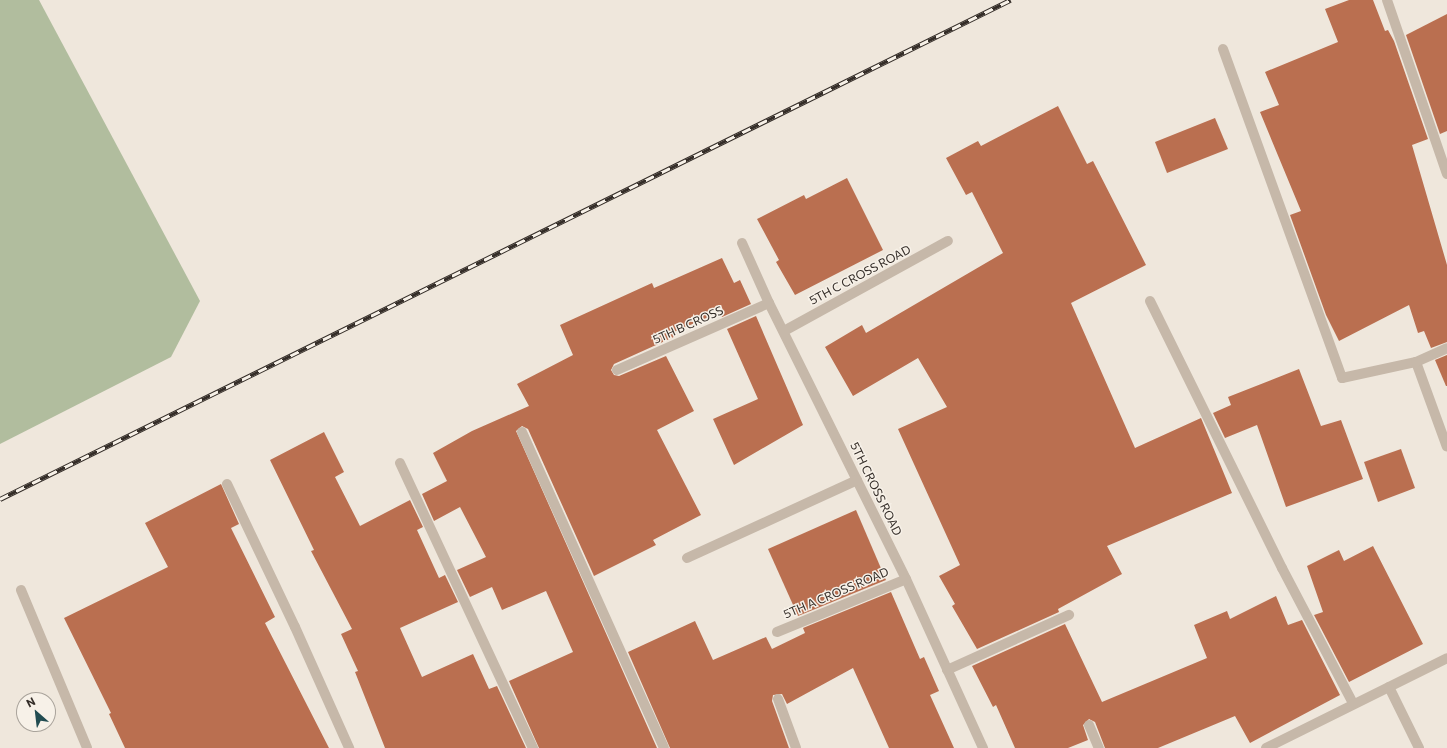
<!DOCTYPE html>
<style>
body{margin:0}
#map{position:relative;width:1447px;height:748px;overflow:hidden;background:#efe7dc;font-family:Commissioner,sans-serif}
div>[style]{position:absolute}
.green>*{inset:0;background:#b1bd9e}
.building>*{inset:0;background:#ba6f50}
.minor>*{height:10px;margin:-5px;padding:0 5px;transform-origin:5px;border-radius:5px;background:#c6b8a9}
.tertiary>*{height:10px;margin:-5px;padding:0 5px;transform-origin:5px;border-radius:5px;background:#c6b8a9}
.rail>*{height:4.5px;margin-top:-2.25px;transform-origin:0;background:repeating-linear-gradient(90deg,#f7f1e8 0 9px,#342d28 0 18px);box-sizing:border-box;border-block:1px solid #342d28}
span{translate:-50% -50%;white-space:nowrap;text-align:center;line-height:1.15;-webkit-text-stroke:3px #f7f1e8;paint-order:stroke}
.street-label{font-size:12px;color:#342d28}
.north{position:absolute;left:16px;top:692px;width:40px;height:40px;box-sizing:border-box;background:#f7f1e8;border:1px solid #a9a39b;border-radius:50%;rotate:332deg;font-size:11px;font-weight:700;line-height:16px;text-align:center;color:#342d28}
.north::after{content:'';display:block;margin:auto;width:14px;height:18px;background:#224c51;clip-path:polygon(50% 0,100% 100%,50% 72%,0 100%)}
</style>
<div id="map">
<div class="green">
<div style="clip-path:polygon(0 0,39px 0,200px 301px,171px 357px,0 444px)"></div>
</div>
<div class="building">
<div style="clip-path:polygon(1349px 0,1373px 0,1385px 31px,1388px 30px,1394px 41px,1428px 139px,1412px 145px,1447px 265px,1447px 342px,1431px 348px,1424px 331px,1418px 333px,1409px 305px,1339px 341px,1326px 315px,1290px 215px,1301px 211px,1260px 112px,1279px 105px,1265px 72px,1338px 42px,1325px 9px)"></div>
<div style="clip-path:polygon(1447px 14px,1447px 131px,1440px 134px,1406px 35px)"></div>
<div style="clip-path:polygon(1058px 106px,1087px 164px,1093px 161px,1146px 265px,1071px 303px,1135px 448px,1201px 418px,1232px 493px,1107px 546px,1122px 574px,1058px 609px,1059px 612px,977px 649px,952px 606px,955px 604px,939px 576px,960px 565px,898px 429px,947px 407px,918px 358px,853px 396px,825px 347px,862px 325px,866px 333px,1003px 253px,972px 192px,966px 195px,946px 158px,978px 141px,981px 146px)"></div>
<div style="clip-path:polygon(1215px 118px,1228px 149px,1167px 173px,1155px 142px)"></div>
<div style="clip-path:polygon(847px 178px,883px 250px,795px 295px,776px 262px,779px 260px,757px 219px,804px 195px,806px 199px)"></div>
<div style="clip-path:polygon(722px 258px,734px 283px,740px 280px,751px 304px,722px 317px,720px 312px,674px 332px,676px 336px,614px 364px,611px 370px,614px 375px,619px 376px,666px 356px,694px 411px,657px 430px,701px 515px,653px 540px,656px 545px,594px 576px,528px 429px,522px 426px,516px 431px,657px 748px,539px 748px,509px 681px,573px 652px,546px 591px,502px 610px,492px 587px,470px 597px,457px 570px,486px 557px,460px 507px,434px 521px,422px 494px,447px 481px,433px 453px,472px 431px,529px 406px,517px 384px,573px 355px,560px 325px,652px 283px,654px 288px)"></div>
<div style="clip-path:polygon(756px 316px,803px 425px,734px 465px,713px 419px,758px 399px,727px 329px)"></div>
<div style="clip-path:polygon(1447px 355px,1447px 386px,1446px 386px,1435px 360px)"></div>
<div style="clip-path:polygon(1299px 369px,1321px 426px,1341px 420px,1363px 479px,1286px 507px,1257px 425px,1225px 438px,1213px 413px,1231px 405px,1228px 397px)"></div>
<div style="clip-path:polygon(324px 432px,344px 472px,335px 477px,360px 526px,410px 500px,423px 527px,417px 530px,439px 578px,445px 575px,458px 602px,400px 628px,422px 677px,473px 654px,489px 689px,497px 686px,526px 748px,385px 748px,355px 672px,358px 671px,341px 634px,352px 629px,311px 551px,314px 550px,270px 460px)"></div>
<div style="clip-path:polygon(1401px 449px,1415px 488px,1378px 502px,1364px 462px)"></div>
<div style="clip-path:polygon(221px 484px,239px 524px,231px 528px,275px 617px,265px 623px,329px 748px,125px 748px,109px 714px,111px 713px,64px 618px,168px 567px,145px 523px)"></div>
<div style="clip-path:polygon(856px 510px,886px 580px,798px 616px,768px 549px)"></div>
<div style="clip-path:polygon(1373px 546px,1423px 644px,1349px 682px,1314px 615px,1323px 612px,1307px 566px,1339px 550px,1344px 561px)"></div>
<div style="clip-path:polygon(891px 592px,920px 659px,924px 657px,939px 691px,930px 695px,954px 748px,889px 748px,853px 668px,787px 704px,782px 694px,773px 695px,772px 701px,789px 748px,670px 748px,628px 652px,695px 621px,713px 660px,766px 637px,772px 649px,805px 633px,803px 628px)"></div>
<div style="clip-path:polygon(1276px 596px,1288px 625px,1302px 620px,1340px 695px,1250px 743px,1235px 716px,1158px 748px,1105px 748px,1095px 722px,1089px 719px,1083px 725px,1088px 740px,1068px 748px,1015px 748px,996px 705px,993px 707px,972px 666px,1065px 624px,1102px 702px,1207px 658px,1194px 625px,1227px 611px,1230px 619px)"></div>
</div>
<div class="minor">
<div style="left:1387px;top:0;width:184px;rotate:71deg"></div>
<div style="left:1223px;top:49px;width:350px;rotate:70.1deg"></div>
<div style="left:1342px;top:378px;width:76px;rotate:-12.2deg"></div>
<div style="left:1416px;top:362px;width:90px;rotate:70deg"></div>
<div style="left:742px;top:243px;width:66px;rotate:65.8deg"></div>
<div style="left:769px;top:303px;width:308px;rotate:63.6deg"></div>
<div style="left:906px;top:579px;width:186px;rotate:65.5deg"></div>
<div style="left:1150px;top:301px;width:298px;rotate:63.7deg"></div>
<div style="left:1282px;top:568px;width:153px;rotate:62.3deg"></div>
<div style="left:784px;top:331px;width:187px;rotate:-28.8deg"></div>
<div style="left:1416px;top:362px;width:34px;rotate:-24deg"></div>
<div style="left:617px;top:370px;width:166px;rotate:-23.8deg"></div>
<div style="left:522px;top:432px;width:346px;rotate:65.8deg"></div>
<div style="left:400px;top:463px;width:315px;rotate:65deg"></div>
<div style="left:227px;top:484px;width:158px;rotate:64.6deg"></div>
<div style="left:295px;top:627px;width:133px;rotate:65.9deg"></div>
<div style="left:687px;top:558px;width:187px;rotate:-24.6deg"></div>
<div style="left:21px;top:590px;width:171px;rotate:67.3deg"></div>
<div style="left:777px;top:632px;width:139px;rotate:-22.3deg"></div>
<div style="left:947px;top:670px;width:134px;rotate:-24.3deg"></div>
<div style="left:1389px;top:687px;width:68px;rotate:63.8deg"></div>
<div style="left:778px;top:699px;width:52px;rotate:69.8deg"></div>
<div style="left:1089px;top:725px;width:25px;rotate:67deg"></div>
</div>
<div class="tertiary">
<div style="left:1266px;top:748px;width:202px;rotate:-26.4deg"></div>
</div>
<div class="rail">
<div style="left:0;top:499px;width:1127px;rotate:-26.29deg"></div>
</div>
<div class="street-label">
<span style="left:860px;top:275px;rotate:-28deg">5TH C CROSS ROAD</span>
<span style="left:688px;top:325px;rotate:-24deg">5TH B CROSS</span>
<span style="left:876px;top:489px;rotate:64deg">5TH CROSS ROAD</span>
<span style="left:836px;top:593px;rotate:-23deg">5TH A CROSS ROAD</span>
</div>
<div class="north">N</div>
</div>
